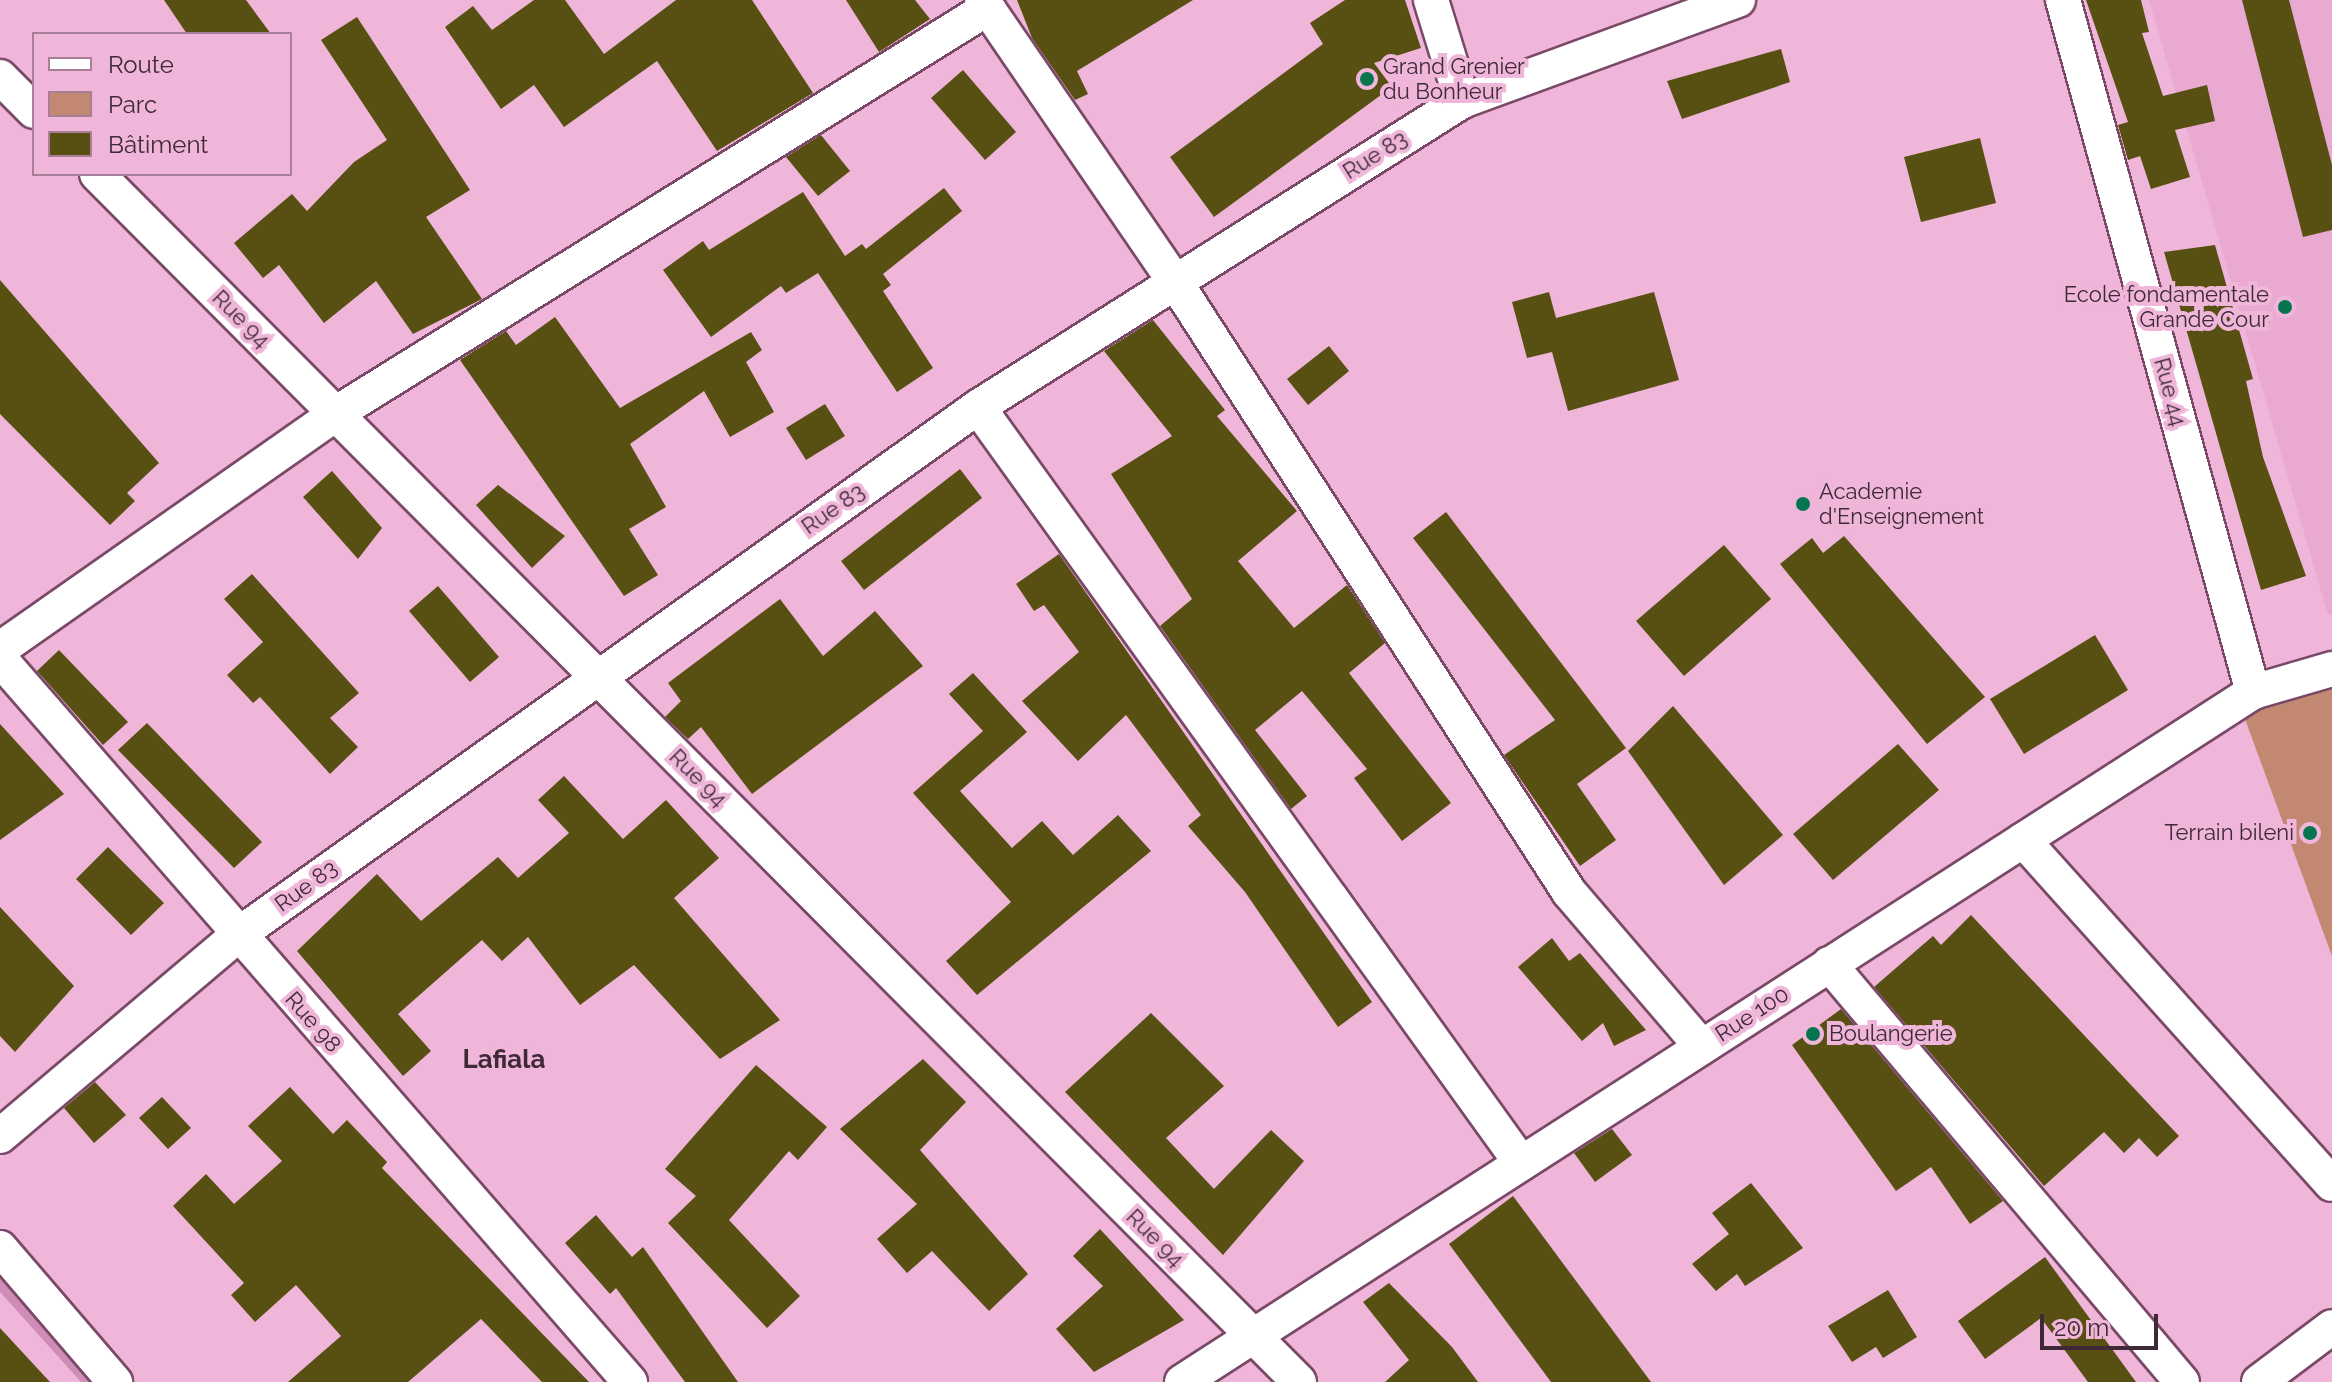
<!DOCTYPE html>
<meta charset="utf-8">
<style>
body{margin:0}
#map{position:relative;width:2332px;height:1382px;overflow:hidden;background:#efb6d9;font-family:Raleway,sans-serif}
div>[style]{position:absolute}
.built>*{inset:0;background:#e9a9d0}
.green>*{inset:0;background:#c38871}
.stream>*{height:12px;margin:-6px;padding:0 6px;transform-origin:6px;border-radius:6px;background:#ce8cb6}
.building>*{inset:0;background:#585013}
.roads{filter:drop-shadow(2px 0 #7a4968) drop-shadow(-2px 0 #7a4968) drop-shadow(0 2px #7a4968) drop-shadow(0 -2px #7a4968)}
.street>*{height:34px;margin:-17px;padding:0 17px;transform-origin:17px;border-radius:17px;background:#fff}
.dots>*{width:22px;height:22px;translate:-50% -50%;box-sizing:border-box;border:4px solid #efb6d9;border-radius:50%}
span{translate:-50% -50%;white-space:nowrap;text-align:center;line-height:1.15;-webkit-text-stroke:8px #efb6d9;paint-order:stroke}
.poi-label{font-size:22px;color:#3f2937}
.left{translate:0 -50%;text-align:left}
.right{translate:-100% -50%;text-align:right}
.street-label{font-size:22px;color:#3f2937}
.quarter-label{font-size:26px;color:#3f2937;font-weight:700}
.legend{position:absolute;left:32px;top:32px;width:260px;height:144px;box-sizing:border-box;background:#efb6d9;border:2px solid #a97e98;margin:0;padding:10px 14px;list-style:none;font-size:24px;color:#3f2937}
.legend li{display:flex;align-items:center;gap:16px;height:40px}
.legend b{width:40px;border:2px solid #a97e98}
.scale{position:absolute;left:2040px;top:1314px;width:118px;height:36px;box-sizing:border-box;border:4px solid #3f2937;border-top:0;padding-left:10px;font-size:24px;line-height:28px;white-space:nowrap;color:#3f2937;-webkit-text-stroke:6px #efb6d9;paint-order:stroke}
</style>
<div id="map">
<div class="built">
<div style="clip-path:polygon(2149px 0,2332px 0,2332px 614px,2328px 615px)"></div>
</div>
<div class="green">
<div style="clip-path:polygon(2332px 685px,2332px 956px,2242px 711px)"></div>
</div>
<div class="stream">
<div style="left:0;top:1283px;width:133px;rotate:48deg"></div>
</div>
<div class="building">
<div style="clip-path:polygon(164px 0,246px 0,271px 34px,187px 34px)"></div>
<div style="clip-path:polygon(534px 0,565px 0,604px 54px,676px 0,752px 0,813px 93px,717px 151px,657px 61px,564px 127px,534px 85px,501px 109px,445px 27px,473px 6px,492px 30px)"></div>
<div style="clip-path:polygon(846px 0,915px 0,930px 19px,879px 52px)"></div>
<div style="clip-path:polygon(1017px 0,1193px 0,1077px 71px,1088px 94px,1075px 100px,1032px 38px)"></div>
<div style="clip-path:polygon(1345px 0,1405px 0,1421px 48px,1374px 63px,1392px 87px,1214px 217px,1170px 157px,1323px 44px,1310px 23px)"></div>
<div style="clip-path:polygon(2086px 0,2141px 0,2149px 32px,2142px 33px,2163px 96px,2207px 85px,2215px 121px,2175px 130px,2190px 177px,2151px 189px,2140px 156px,2128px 160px,2118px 125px,2128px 122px)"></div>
<div style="clip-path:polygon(2242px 0,2289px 0,2332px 165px,2332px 230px,2303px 237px)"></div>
<div style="clip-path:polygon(357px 17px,470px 190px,426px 217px,482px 299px,413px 334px,376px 281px,324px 323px,279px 265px,263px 278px,234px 243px,292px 194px,307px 211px,354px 162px,387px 140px,321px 40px)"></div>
<div style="clip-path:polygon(1781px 49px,1790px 82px,1682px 119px,1667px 81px)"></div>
<div style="clip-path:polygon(963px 70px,1016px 132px,985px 160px,931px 98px)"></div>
<div style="clip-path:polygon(821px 135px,850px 171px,818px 196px,786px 157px)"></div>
<div style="clip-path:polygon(1980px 138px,1996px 203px,1921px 222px,1904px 157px)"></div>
<div style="clip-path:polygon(944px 188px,962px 211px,883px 274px,891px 285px,883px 291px,933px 368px,897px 392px,818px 273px,786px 293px,781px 286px,711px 337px,663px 270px,703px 241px,709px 250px,803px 192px,845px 256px,862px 244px,866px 249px)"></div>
<div style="clip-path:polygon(2215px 245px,2253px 379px,2246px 381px,2263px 457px,2306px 576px,2261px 590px,2164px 252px)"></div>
<div style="clip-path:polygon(0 280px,159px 463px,127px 493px,135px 501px,110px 525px,0 414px)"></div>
<div style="clip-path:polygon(1549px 292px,1556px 318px,1654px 292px,1679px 380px,1568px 411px,1552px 352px,1527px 358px,1512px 302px)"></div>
<div style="clip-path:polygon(555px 317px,620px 408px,751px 332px,762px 350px,746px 362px,774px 412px,730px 437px,704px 391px,630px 444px,666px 507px,629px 529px,658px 575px,624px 596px,460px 360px,506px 331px,516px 345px)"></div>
<div style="clip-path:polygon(1153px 320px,1225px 410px,1217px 416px,1297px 511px,1238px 561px,1294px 628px,1347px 585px,1385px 643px,1349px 673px,1451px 803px,1402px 841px,1354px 778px,1367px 769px,1302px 691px,1255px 730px,1307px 796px,1291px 809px,1160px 626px,1192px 599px,1111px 474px,1172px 436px,1104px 351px)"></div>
<div style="clip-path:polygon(1329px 346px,1349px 371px,1308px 405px,1287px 379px)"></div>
<div style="clip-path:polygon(825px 404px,845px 436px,806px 460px,786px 428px)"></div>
<div style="clip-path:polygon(960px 469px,982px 498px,864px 590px,841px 561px)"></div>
<div style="clip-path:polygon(332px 471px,382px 528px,358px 559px,303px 497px)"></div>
<div style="clip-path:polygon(498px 485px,565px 536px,532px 568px,476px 505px)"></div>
<div style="clip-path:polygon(1446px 512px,1626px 748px,1577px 784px,1616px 840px,1580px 866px,1504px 755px,1555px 720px,1413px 538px)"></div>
<div style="clip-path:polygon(1844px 536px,1985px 697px,1927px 744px,1780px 564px,1812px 538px,1823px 553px)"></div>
<div style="clip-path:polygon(1724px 545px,1771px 599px,1684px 676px,1636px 621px)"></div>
<div style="clip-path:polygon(1059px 554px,1372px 1002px,1338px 1027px,1245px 892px,1188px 826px,1201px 815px,1126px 715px,1078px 761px,1022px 701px,1079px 652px,1044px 605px,1034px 611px,1016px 584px)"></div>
<div style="clip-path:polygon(252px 574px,359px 693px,330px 718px,358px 747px,330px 774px,260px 697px,253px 703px,227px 675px,263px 642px,224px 599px)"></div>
<div style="clip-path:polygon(438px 586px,499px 657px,470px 682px,409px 611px)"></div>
<div style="clip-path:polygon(780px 599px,823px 656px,875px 611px,923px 666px,752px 794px,701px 727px,688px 739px,665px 717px,681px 701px,668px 683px)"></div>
<div style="clip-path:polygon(2095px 635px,2128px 690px,2024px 754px,1990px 699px)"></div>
<div style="clip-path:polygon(59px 650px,128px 722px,103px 745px,37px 671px)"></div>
<div style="clip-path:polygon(973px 673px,1027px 732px,960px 791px,1012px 848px,1042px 821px,1073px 855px,1118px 815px,1151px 851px,977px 995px,946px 961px,1011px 902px,913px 793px,983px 731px,949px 694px)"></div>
<div style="clip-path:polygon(1673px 706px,1783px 835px,1724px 885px,1628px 751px)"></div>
<div style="clip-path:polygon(147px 723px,262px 842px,234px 868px,118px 750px)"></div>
<div style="clip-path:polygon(0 724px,64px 794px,0 840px)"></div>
<div style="clip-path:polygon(1898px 744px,1939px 790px,1833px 880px,1793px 834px)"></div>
<div style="clip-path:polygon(564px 776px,623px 839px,666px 800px,719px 858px,674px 898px,780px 1020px,720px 1059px,634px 965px,580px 1005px,528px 937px,502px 961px,482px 940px,398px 1014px,431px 1051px,403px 1076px,297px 951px,377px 874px,421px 921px,498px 857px,518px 878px,569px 833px,538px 800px)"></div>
<div style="clip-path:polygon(108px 847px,164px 903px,131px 935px,76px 879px)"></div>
<div style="clip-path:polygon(0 907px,74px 986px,15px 1052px,0 1036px)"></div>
<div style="clip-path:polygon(1971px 915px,2179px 1136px,2157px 1157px,2139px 1138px,2124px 1153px,2104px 1132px,2044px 1186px,1874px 987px,1933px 936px,1941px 945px)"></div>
<div style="clip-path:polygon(1552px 938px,1569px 961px,1580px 953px,1646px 1030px,1614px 1046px,1603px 1023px,1582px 1041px,1518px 967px)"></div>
<div style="clip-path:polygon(1841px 1009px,2003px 1201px,1970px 1224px,1931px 1167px,1896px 1191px,1792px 1045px)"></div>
<div style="clip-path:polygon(1151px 1013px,1224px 1086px,1166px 1138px,1214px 1189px,1271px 1130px,1304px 1161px,1223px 1255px,1065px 1092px)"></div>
<div style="clip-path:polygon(923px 1059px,966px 1102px,920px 1150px,1028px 1274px,989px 1311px,932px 1251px,907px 1273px,877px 1239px,917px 1204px,840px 1129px)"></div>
<div style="clip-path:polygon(756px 1065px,827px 1127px,798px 1160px,789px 1151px,729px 1220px,800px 1296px,767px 1328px,668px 1223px,696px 1196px,665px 1169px)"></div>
<div style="clip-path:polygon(95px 1082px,126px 1115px,94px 1143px,64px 1108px)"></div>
<div style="clip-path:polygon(290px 1087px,333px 1134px,347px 1120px,387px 1162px,382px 1168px,589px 1382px,542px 1382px,481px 1319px,408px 1382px,288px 1382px,341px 1336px,296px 1285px,255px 1322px,231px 1295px,244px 1283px,173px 1206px,206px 1174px,234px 1204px,282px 1161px,248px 1126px)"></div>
<div style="clip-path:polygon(162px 1097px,191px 1128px,168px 1149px,139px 1118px)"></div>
<div style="clip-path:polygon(1612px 1129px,1632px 1155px,1595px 1182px,1574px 1153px)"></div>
<div style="clip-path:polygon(1751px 1183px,1803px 1248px,1745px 1286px,1737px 1274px,1716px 1291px,1692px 1264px,1729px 1234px,1712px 1213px)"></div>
<div style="clip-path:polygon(1513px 1196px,1651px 1382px,1551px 1382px,1449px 1244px)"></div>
<div style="clip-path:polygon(596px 1215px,632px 1257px,643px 1247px,738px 1382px,685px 1382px,616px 1288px,610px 1294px,565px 1243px)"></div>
<div style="clip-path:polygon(1100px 1229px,1184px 1320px,1094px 1372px,1056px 1329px,1103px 1286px,1073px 1256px)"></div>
<div style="clip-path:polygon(2045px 1257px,2136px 1382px,2088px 1382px,2041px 1318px,1985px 1359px,1958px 1321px)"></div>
<div style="clip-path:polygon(1389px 1283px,1452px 1347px,1478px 1382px,1385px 1382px,1409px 1360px,1363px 1302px)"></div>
<div style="clip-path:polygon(1888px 1290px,1917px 1337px,1883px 1358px,1876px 1347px,1852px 1362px,1828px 1326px)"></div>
<div style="clip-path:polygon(0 1328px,50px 1382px,0 1382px)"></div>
</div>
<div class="roads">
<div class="street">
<div style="left:982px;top:0;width:340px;rotate:55.6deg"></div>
<div style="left:1174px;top:280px;width:728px;rotate:57.16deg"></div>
<div style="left:1569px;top:892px;width:204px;rotate:49.4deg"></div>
<div style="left:1431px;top:0;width:106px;rotate:72.9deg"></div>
<div style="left:2063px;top:0;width:718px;rotate:74.65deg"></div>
<div style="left:0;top:77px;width:48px;rotate:45deg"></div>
<div style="left:97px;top:174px;width:1704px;rotate:45.14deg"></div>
<div style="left:978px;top:407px;width:931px;rotate:54.31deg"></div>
<div style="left:0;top:649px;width:409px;rotate:-35deg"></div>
<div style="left:335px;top:414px;width:769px;rotate:-31.87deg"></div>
<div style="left:0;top:659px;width:959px;rotate:48.93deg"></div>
<div style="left:2023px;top:840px;width:462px;rotate:48.1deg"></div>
<div style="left:1829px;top:964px;width:547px;rotate:49.82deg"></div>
<div style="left:0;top:1136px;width:312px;rotate:-40.2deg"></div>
<div style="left:238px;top:935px;width:909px;rotate:-35.51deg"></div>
<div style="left:978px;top:407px;width:573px;rotate:-32.3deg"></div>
<div style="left:1462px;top:101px;width:294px;rotate:-20.1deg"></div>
<div style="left:0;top:1248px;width:177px;rotate:49.4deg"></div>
<div style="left:1182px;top:1382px;width:1274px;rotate:-32.79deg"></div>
<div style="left:2253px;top:692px;width:82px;rotate:-16.2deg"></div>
<div style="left:2259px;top:1382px;width:91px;rotate:-37deg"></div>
</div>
</div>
<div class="dots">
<div style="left:1367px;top:79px;background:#06754f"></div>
<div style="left:2285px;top:307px;background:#06754f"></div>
<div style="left:1803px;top:504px;background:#06754f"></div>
<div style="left:2310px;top:833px;background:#06754f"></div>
<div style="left:1813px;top:1034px;background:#06754f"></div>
</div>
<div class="poi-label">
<span class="left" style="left:1383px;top:79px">Grand Grenier<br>du Bonheur</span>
<span class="right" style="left:2269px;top:307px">Ecole fondamentale<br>Grande Cour</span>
<span class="left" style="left:1819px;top:504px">Academie<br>d'Enseignement</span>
<span class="right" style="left:2294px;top:833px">Terrain bileni</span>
<span class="left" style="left:1829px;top:1034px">Boulangerie</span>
</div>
<div class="street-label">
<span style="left:1375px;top:155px;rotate:-32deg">Rue 83</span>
<span style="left:241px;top:319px;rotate:45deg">Rue 94</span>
<span style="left:2170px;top:392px;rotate:75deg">Rue 44</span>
<span style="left:833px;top:509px;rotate:-35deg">Rue 83</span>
<span style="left:698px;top:778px;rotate:45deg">Rue 94</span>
<span style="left:306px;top:886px;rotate:-36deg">Rue 83</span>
<span style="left:1752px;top:1014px;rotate:-33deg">Rue 100</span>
<span style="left:313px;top:1022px;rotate:49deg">Rue 98</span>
<span style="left:1155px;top:1238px;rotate:45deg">Rue 94</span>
</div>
<div class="quarter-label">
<span style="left:504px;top:1060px">Lafiala</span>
</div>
<ul class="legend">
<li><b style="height:10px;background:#fff"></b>Route</li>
<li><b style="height:22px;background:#c38871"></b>Parc</li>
<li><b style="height:22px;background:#585013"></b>Bâtiment</li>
</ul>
<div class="scale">20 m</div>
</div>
